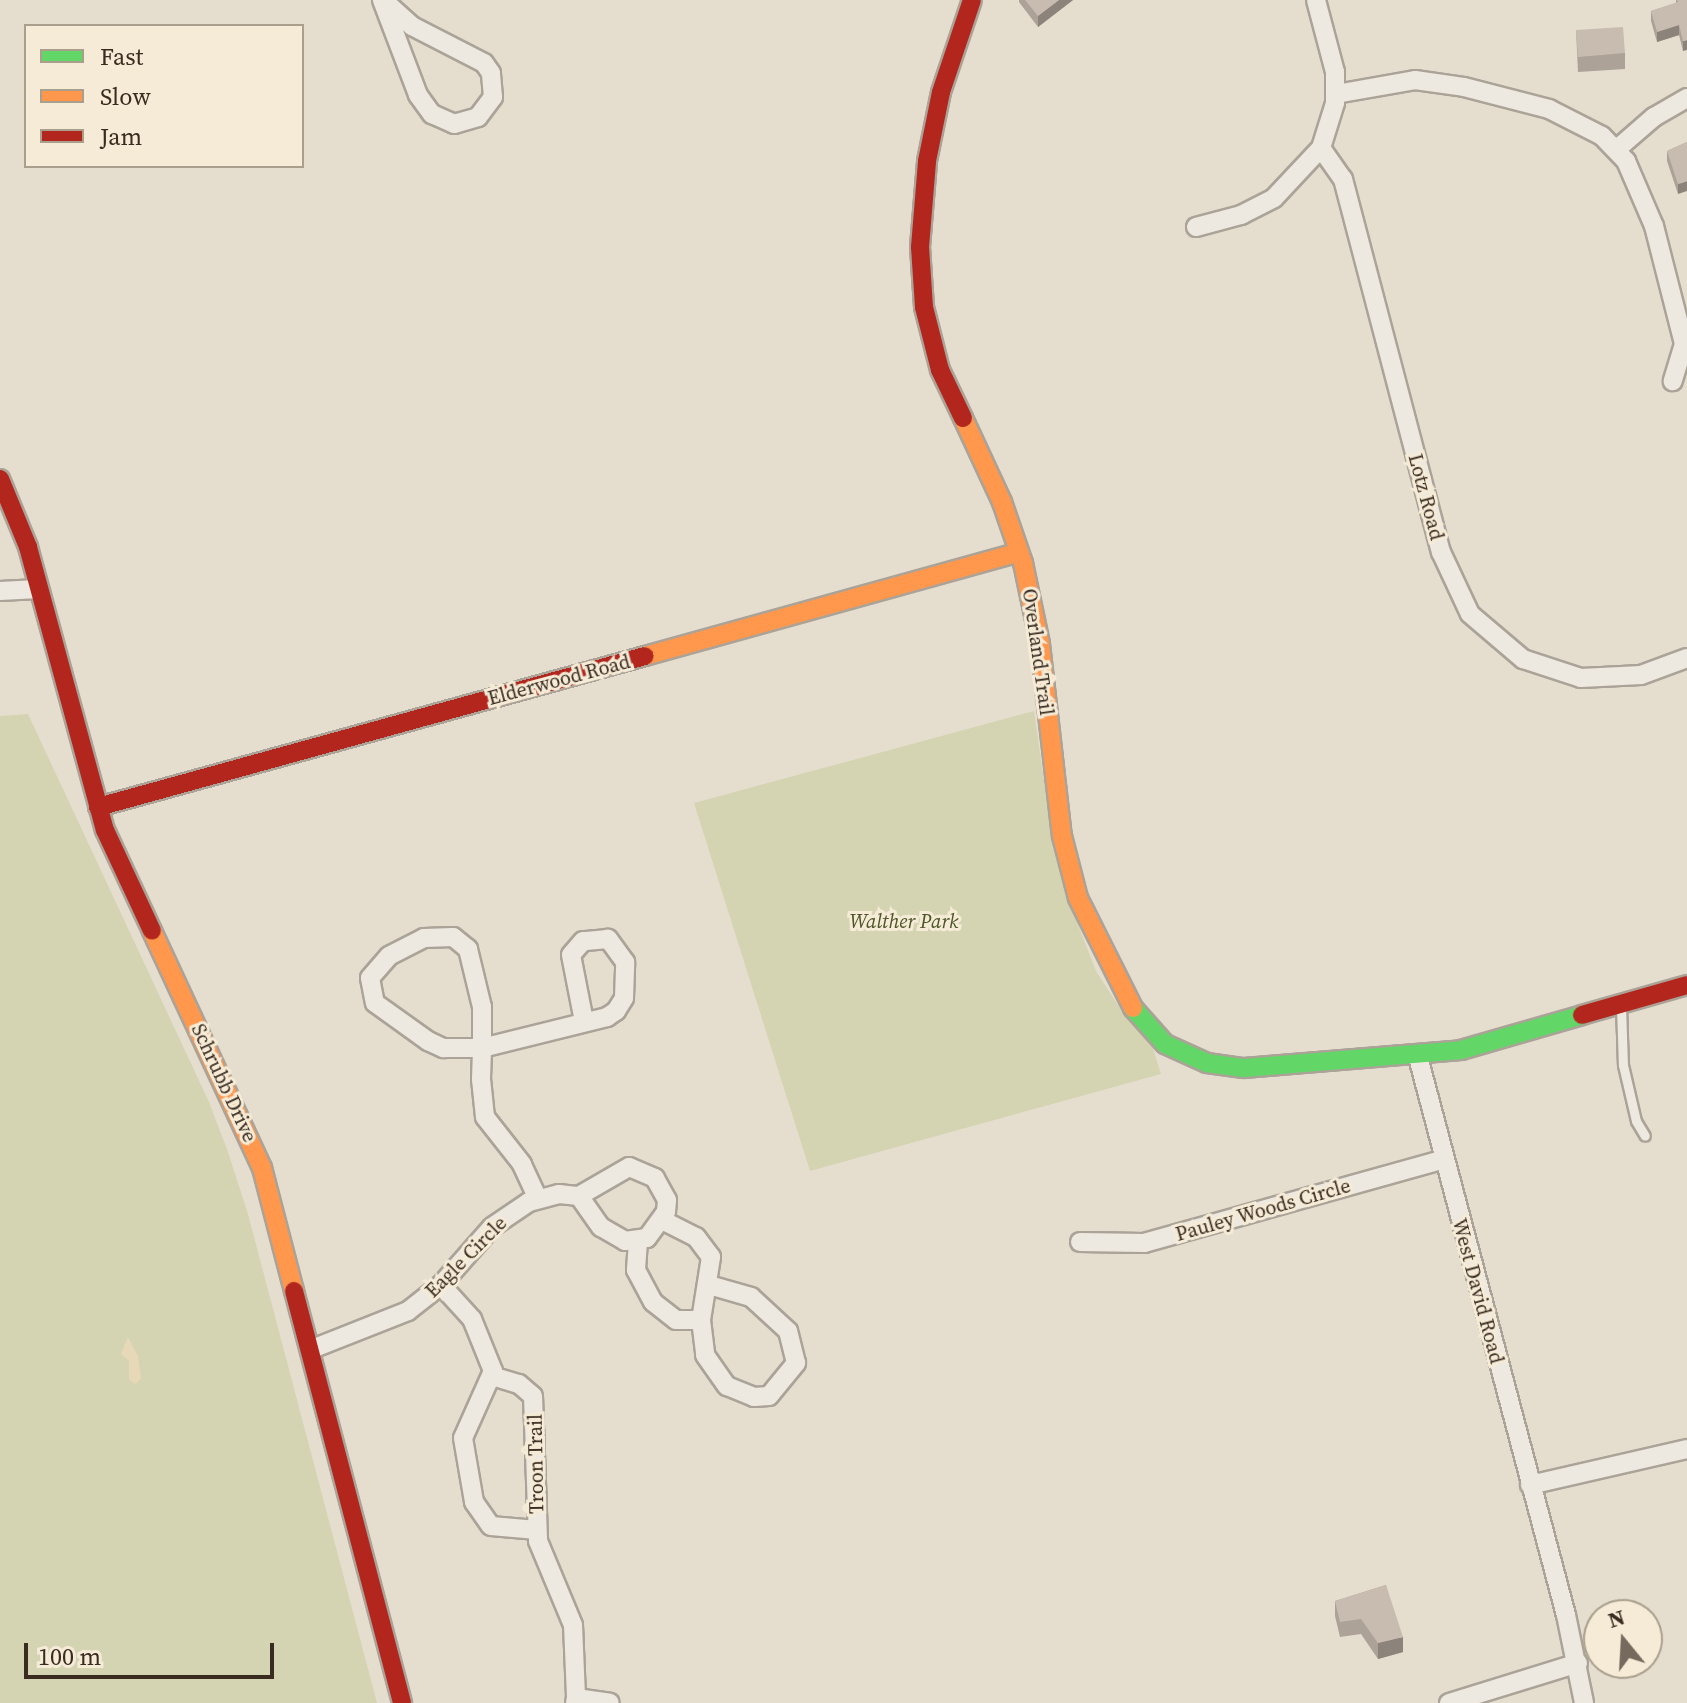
<!DOCTYPE html>
<style>
body{margin:0}
#map{position:relative;width:1687px;height:1703px;overflow:hidden;background:#e5decf;font-family:"Source Serif 4",serif}
div>[style]{position:absolute}
.green>*{inset:0;background:#d4d4b2}
.sand>*{inset:0;background:#e7d8b8}
.roads{filter:drop-shadow(2px 0 #aba398) drop-shadow(-2px 0 #aba398) drop-shadow(0 2px #aba398) drop-shadow(0 -2px #aba398)}
.lane>*{height:9px;margin:-4.5px;padding:0 4.5px;transform-origin:4.5px;border-radius:4.5px;background:#ede9e1}
.street>*{height:18px;margin:-9px;padding:0 9px;transform-origin:9px;border-radius:9px;background:#ede9e1}
.fast>*{height:18px;margin:-9px;padding:0 9px;transform-origin:9px;border-radius:9px;background:#63d668}
.slow>*{height:18px;margin:-9px;padding:0 9px;transform-origin:9px;border-radius:9px;background:#ff974d}
.jam>*{height:18px;margin:-9px;padding:0 9px;transform-origin:9px;border-radius:9px;background:#b3261e}
.wall>*{inset:0;background:#aca297}
.shaded-wall>*{inset:0;background:#8c847b}
.building>*{inset:0;background:#c8bcb0}
span{translate:-50% -50%;white-space:nowrap;text-align:center;line-height:1.15;-webkit-text-stroke:6px #f5ebd6;paint-order:stroke}
.street-label{font-size:20px;color:#392b20}
.park-label{font-size:20px;color:#4b5527;font-style:italic}
.legend{position:absolute;left:24px;top:24px;width:280px;height:144px;box-sizing:border-box;background:#f5ebd6;border:2px solid #aa9e8d;margin:0;padding:10px 14px;list-style:none;font-size:24px;color:#392b20}
.legend li{display:flex;align-items:center;gap:16px;height:40px}
.legend b{width:40px;border:2px solid #aa9e8d}
.north{position:absolute;left:1583px;top:1599px;width:80px;height:80px;box-sizing:border-box;background:#f5ebd6;border:2px solid #aa9e8d;border-radius:50%;rotate:342deg;font-size:22px;font-weight:700;line-height:32px;text-align:center;color:#392b20}
.north::after{content:'';display:block;margin:auto;width:28px;height:36px;background:#756a5d;clip-path:polygon(50% 0,100% 100%,50% 72%,0 100%)}
.scale{position:absolute;left:24px;top:1643px;width:250px;height:36px;box-sizing:border-box;border:4px solid #392b20;border-top:0;padding-left:10px;font-size:24px;line-height:28px;white-space:nowrap;color:#392b20;-webkit-text-stroke:6px #f5ebd6;paint-order:stroke}
</style>
<div id="map">
<div class="green">
<div style="clip-path:polygon(1034px 711px,1053px 842px,1070px 904px,1096px 971px,1125px 1016px,1150px 1039px,1161px 1074px,810px 1171px,694px 803px)"></div>
<div style="clip-path:polygon(28px 714px,209px 1102px,228px 1152px,248px 1214px,377px 1703px,0 1703px,0 716px)"></div>
</div>
<div class="sand">
<div style="clip-path:polygon(128px 1337px,138px 1356px,141px 1378px,136px 1384px,129px 1380px,129px 1361px,121px 1354px)"></div>
</div>
<div class="roads">
<div class="lane">
<div style="left:1621px;top:1006px;width:59px;rotate:88.1deg"></div>
<div style="left:1623px;top:1065px;width:57px;rotate:76.9deg"></div>
<div style="left:1636px;top:1121px;width:17px;rotate:59deg"></div>
</div>
<div class="street">
<div style="left:382px;top:0;width:102px;rotate:69.2deg"></div>
<div style="left:418px;top:95px;width:24px;rotate:54deg"></div>
<div style="left:432px;top:114px;width:24px;rotate:24deg"></div>
<div style="left:454px;top:124px;width:25px;rotate:-16deg"></div>
<div style="left:478px;top:117px;width:25px;rotate:-53deg"></div>
<div style="left:493px;top:97px;width:24px;rotate:-95deg"></div>
<div style="left:491px;top:73px;width:12px;rotate:-125deg"></div>
<div style="left:484px;top:63px;width:81px;rotate:-152.8deg"></div>
<div style="left:412px;top:26px;width:39px;rotate:-138deg"></div>
<div style="left:1336px;top:94px;width:80px;rotate:-10deg"></div>
<div style="left:1415px;top:80px;width:49px;rotate:8.1deg"></div>
<div style="left:1464px;top:87px;width:88px;rotate:14.5deg"></div>
<div style="left:1549px;top:109px;width:59px;rotate:27deg"></div>
<div style="left:1602px;top:136px;width:35px;rotate:46deg"></div>
<div style="left:1626px;top:161px;width:71px;rotate:66.7deg"></div>
<div style="left:1654px;top:226px;width:122px;rotate:75.7deg"></div>
<div style="left:1684px;top:344px;width:39px;rotate:107deg"></div>
<div style="left:1321px;top:148px;width:38px;rotate:55deg"></div>
<div style="left:1343px;top:179px;width:386px;rotate:75.3deg"></div>
<div style="left:1441px;top:552px;width:68px;rotate:64.9deg"></div>
<div style="left:1470px;top:614px;width:70px;rotate:40.3deg"></div>
<div style="left:1523px;top:659px;width:61px;rotate:18.1deg"></div>
<div style="left:1581px;top:678px;width:60px;rotate:-2.9deg"></div>
<div style="left:1641px;top:675px;width:49px;rotate:-20.3deg"></div>
<div style="left:1617px;top:149px;width:49px;rotate:-40.9deg"></div>
<div style="left:1654px;top:117px;width:38px;rotate:-30deg"></div>
<div style="left:1196px;top:227px;width:47px;rotate:-14.9deg"></div>
<div style="left:1241px;top:215px;width:37px;rotate:-27deg"></div>
<div style="left:1274px;top:198px;width:69px;rotate:-46.8deg"></div>
<div style="left:1321px;top:148px;width:47px;rotate:-72.7deg"></div>
<div style="left:1335px;top:103px;width:31px;rotate:-90deg"></div>
<div style="left:1335px;top:72px;width:74px;rotate:-104.8deg"></div>
<div style="left:0;top:591px;width:38px;rotate:-3deg"></div>
<div style="left:1418px;top:1057px;width:577px;rotate:75.15deg"></div>
<div style="left:1566px;top:1615px;width:90px;rotate:78.4deg"></div>
<div style="left:538px;top:1199px;width:38px;rotate:-115deg"></div>
<div style="left:522px;top:1164px;width:60px;rotate:-128.2deg"></div>
<div style="left:485px;top:1117px;width:38px;rotate:-96deg"></div>
<div style="left:481px;top:1079px;width:31px;rotate:-88deg"></div>
<div style="left:482px;top:1048px;width:41px;rotate:-90deg"></div>
<div style="left:482px;top:1007px;width:60px;rotate:-103.6deg"></div>
<div style="left:468px;top:949px;width:19px;rotate:-141deg"></div>
<div style="left:453px;top:937px;width:29px;rotate:178deg"></div>
<div style="left:424px;top:938px;width:39px;rotate:153deg"></div>
<div style="left:389px;top:956px;width:29px;rotate:131deg"></div>
<div style="left:370px;top:978px;width:25px;rotate:79deg"></div>
<div style="left:375px;top:1003px;width:65px;rotate:35.6deg"></div>
<div style="left:428px;top:1041px;width:17px;rotate:25deg"></div>
<div style="left:443px;top:1048px;width:39px"></div>
<div style="left:482px;top:1048px;width:129px;rotate:-13.9deg"></div>
<div style="left:607px;top:1017px;width:11px;rotate:-34deg"></div>
<div style="left:616px;top:1011px;width:15px;rotate:-58deg"></div>
<div style="left:624px;top:998px;width:36px;rotate:-88deg"></div>
<div style="left:625px;top:962px;width:29px;rotate:-126deg"></div>
<div style="left:608px;top:939px;width:25px;rotate:175deg"></div>
<div style="left:583px;top:941px;width:18px;rotate:131deg"></div>
<div style="left:571px;top:955px;width:67px;rotate:78.9deg"></div>
<div style="left:664px;top:1221px;width:36px;rotate:27deg"></div>
<div style="left:696px;top:1237px;width:25px;rotate:53deg"></div>
<div style="left:711px;top:1257px;width:64px;rotate:99deg"></div>
<div style="left:701px;top:1320px;width:35px;rotate:83deg"></div>
<div style="left:705px;top:1355px;width:38px;rotate:55deg"></div>
<div style="left:727px;top:1386px;width:29px;rotate:22deg"></div>
<div style="left:754px;top:1397px;width:15px;rotate:-4deg"></div>
<div style="left:769px;top:1396px;width:43px;rotate:-50.7deg"></div>
<div style="left:796px;top:1363px;width:33px;rotate:-104deg"></div>
<div style="left:788px;top:1331px;width:50px;rotate:-137.4deg"></div>
<div style="left:751px;top:1297px;width:44px;rotate:-164.1deg"></div>
<div style="left:638px;top:1241px;width:29px;rotate:94deg"></div>
<div style="left:636px;top:1270px;width:36px;rotate:62deg"></div>
<div style="left:653px;top:1302px;width:29px;rotate:38deg"></div>
<div style="left:676px;top:1320px;width:25px"></div>
<div style="left:1080px;top:1242px;width:64px;rotate:0.9deg"></div>
<div style="left:1144px;top:1243px;width:312px;rotate:-15.6deg"></div>
<div style="left:441px;top:1285px;width:46px;rotate:47.6deg"></div>
<div style="left:472px;top:1319px;width:56px;rotate:68deg"></div>
<div style="left:493px;top:1371px;width:73px;rotate:114.1deg"></div>
<div style="left:463px;top:1438px;width:65px;rotate:80.2deg"></div>
<div style="left:474px;top:1502px;width:29px;rotate:55deg"></div>
<div style="left:491px;top:1526px;width:46px;rotate:5deg"></div>
<div style="left:312px;top:1349px;width:103px;rotate:-21.6deg"></div>
<div style="left:408px;top:1311px;width:42px;rotate:-38.2deg"></div>
<div style="left:441px;top:1285px;width:77px;rotate:-48.7deg"></div>
<div style="left:492px;top:1227px;width:45px;rotate:-34deg"></div>
<div style="left:529px;top:1202px;width:31px;rotate:-15deg"></div>
<div style="left:559px;top:1194px;width:20px;rotate:6deg"></div>
<div style="left:579px;top:1196px;width:38px;rotate:55deg"></div>
<div style="left:601px;top:1227px;width:28px;rotate:30deg"></div>
<div style="left:625px;top:1241px;width:22px;rotate:-8deg"></div>
<div style="left:647px;top:1238px;width:32px;rotate:-54deg"></div>
<div style="left:666px;top:1212px;width:12px;rotate:-85deg"></div>
<div style="left:667px;top:1200px;width:25px;rotate:-119deg"></div>
<div style="left:655px;top:1178px;width:28px;rotate:-157deg"></div>
<div style="left:629px;top:1167px;width:58px;rotate:149.9deg"></div>
<div style="left:492px;top:1376px;width:28px;rotate:17deg"></div>
<div style="left:519px;top:1384px;width:18px;rotate:41deg"></div>
<div style="left:533px;top:1396px;width:145px;rotate:88deg"></div>
<div style="left:538px;top:1541px;width:91px;rotate:67.4deg"></div>
<div style="left:573px;top:1625px;width:73px;rotate:87.6deg"></div>
<div style="left:1530px;top:1485px;width:161px;rotate:-12.9deg"></div>
<div style="left:575px;top:1703px;width:5px;rotate:-79deg"></div>
<div style="left:576px;top:1698px;width:34px;rotate:8deg"></div>
<div style="left:1449px;top:1703px;width:135px;rotate:-17.2deg"></div>
</div>
<div class="fast">
<div style="left:1133px;top:1008px;width:48px;rotate:48.4deg"></div>
<div style="left:1165px;top:1044px;width:46px;rotate:24.3deg"></div>
<div style="left:1207px;top:1063px;width:37px;rotate:8deg"></div>
<div style="left:1244px;top:1068px;width:218px;rotate:-4.7deg"></div>
<div style="left:1461px;top:1050px;width:126px;rotate:-16.1deg"></div>
</div>
<div class="slow">
<div style="left:963px;top:418px;width:93px;rotate:65.1deg"></div>
<div style="left:1002px;top:502px;width:65px;rotate:71deg"></div>
<div style="left:1023px;top:563px;width:83px;rotate:78.1deg"></div>
<div style="left:1040px;top:644px;width:193px;rotate:83.5deg"></div>
<div style="left:1062px;top:836px;width:64px;rotate:75.5deg"></div>
<div style="left:1078px;top:898px;width:123px;rotate:63.4deg"></div>
<div style="left:645px;top:656px;width:388px;rotate:-15.5deg"></div>
<div style="left:152px;top:931px;width:261px;rotate:65.1deg"></div>
<div style="left:262px;top:1168px;width:127px;rotate:75.4deg"></div>
</div>
<div class="jam">
<div style="left:963px;top:418px;width:53px;rotate:-115.6deg"></div>
<div style="left:940px;top:370px;width:65px;rotate:-104.3deg"></div>
<div style="left:924px;top:307px;width:60px;rotate:-93.8deg"></div>
<div style="left:920px;top:247px;width:86px;rotate:-85.3deg"></div>
<div style="left:927px;top:161px;width:70px;rotate:-78.5deg"></div>
<div style="left:941px;top:92px;width:97px;rotate:-71.4deg"></div>
<div style="left:0;top:479px;width:74px;rotate:67.6deg"></div>
<div style="left:28px;top:547px;width:293px;rotate:74.8deg"></div>
<div style="left:105px;top:830px;width:111px;rotate:65deg"></div>
<div style="left:98px;top:807px;width:567px;rotate:-15.43deg"></div>
<div style="left:1582px;top:1015px;width:109px;rotate:-15.9deg"></div>
<div style="left:294px;top:1291px;width:426px;rotate:75.3deg"></div>
</div>
</div>
<div class="wall">
<div style="clip-path:polygon(1019px 0,1073px 0,1038px 27px,1019px 2px)"></div>
<div style="clip-path:polygon(1676px 0,1687px 0,1683px 51px,1679px 35px,1657px 42px,1651px 21px,1651px 11px,1676px 3px)"></div>
<div style="clip-path:polygon(1576px 30px,1625px 53px,1625px 69px,1578px 72px)"></div>
<div style="clip-path:polygon(1687px 142px,1678px 194px,1667px 161px,1667px 151px)"></div>
<div style="clip-path:polygon(1386px 1585px,1403px 1652px,1378px 1659px,1361px 1634px,1340px 1637px,1335px 1616px,1335px 1601px)"></div>
</div>
<div class="shaded-wall">
<div style="clip-path:polygon(1059px 0,1073px 0,1038px 27px,1038px 16px)"></div>
<div style="clip-path:polygon(1679px 25px,1679px 35px,1657px 42px,1657px 32px)"></div>
<div style="clip-path:polygon(1687px 40px,1687px 50px,1683px 51px,1683px 41px)"></div>
<div style="clip-path:polygon(1687px 181px,1687px 191px,1678px 194px,1678px 184px)"></div>
<div style="clip-path:polygon(1403px 1637px,1403px 1652px,1378px 1659px,1378px 1643px)"></div>
</div>
<div class="building">
<div style="clip-path:polygon(1025px 0,1059px 0,1038px 16px)"></div>
<div style="clip-path:polygon(1677px 0,1687px 0,1687px 40px,1683px 41px,1679px 25px,1657px 32px,1651px 11px,1678px 2px)"></div>
<div style="clip-path:polygon(1623px 27px,1625px 53px,1578px 57px,1576px 30px)"></div>
<div style="clip-path:polygon(1687px 142px,1687px 181px,1678px 184px,1667px 151px)"></div>
<div style="clip-path:polygon(1386px 1585px,1403px 1637px,1378px 1643px,1361px 1619px,1340px 1622px,1335px 1601px)"></div>
</div>
<div class="street-label">
<span style="left:1426px;top:497px;rotate:75deg">Lotz Road</span>
<span style="left:1038px;top:652px;rotate:82deg">Overland Trail</span>
<span style="left:559px;top:680px;rotate:-15deg">Elderwood Road</span>
<span style="left:224px;top:1083px;rotate:65deg">Schrubb Drive</span>
<span style="left:1263px;top:1210px;rotate:-16deg">Pauley Woods Circle</span>
<span style="left:466px;top:1257px;rotate:-45deg">Eagle Circle</span>
<span style="left:1478px;top:1291px;rotate:75deg">West David Road</span>
<span style="left:536px;top:1464px;rotate:-91deg">Troon Trail</span>
</div>
<div class="park-label">
<span style="left:904px;top:921px">Walther Park</span>
</div>
<ul class="legend">
<li><b style="height:10px;background:#63d668"></b>Fast</li>
<li><b style="height:10px;background:#ff974d"></b>Slow</li>
<li><b style="height:10px;background:#b3261e"></b>Jam</li>
</ul>
<div class="north">N</div>
<div class="scale">100 m</div>
</div>
